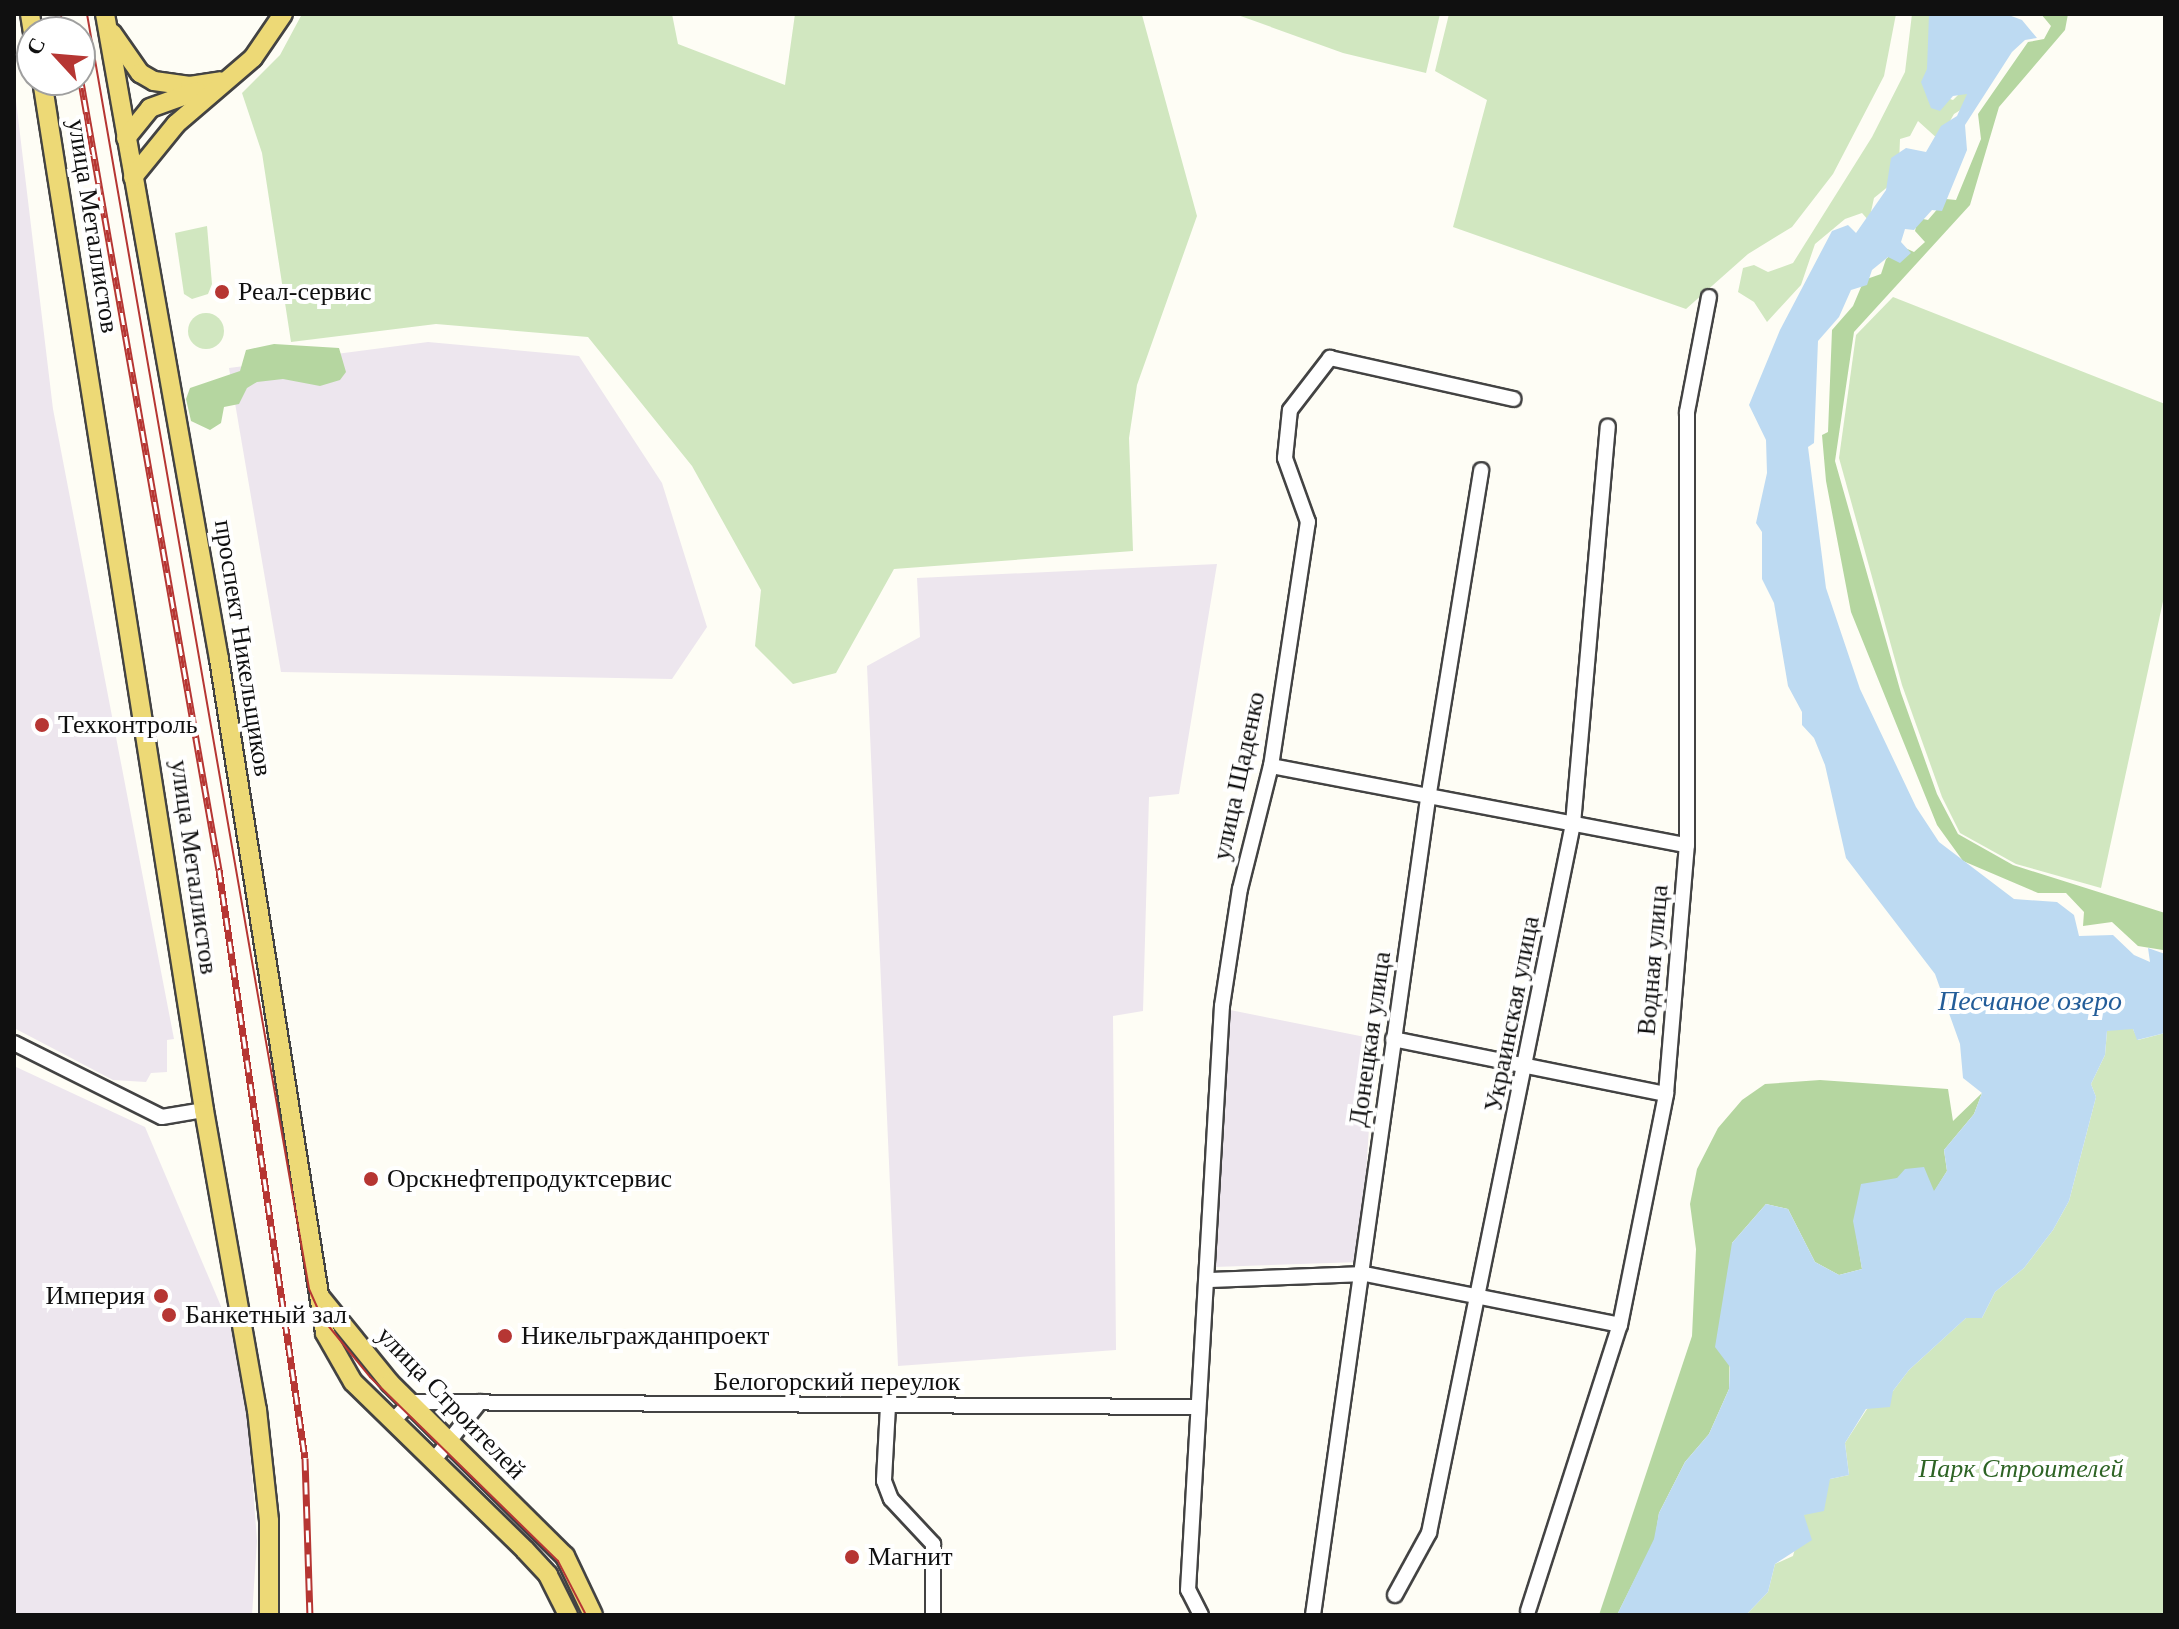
<!DOCTYPE html>
<meta charset="utf-8">
<style>
body{margin:0}
#map{position:relative;width:2179px;height:1629px;overflow:hidden;background:#fefdf5;font-family:"Times New Roman",serif}
div>[style]{position:absolute}
.industrial>*{inset:0;background:#ede6ee}
.green>*{inset:0;background:#d1e7c0}
.round{border-radius:50%}
.forest>*{inset:0;background:#b5d6a0}
.water>*{inset:0;background:#bddaf2}
.roads{filter:drop-shadow(2px 0 #434343) drop-shadow(-2px 0 #434343) drop-shadow(0 2px #434343) drop-shadow(0 -2px #434343)}
.minor>*{height:14px;margin:-7px;padding:0 7px;transform-origin:7px;border-radius:7px;background:#fff}
.major>*{height:18px;margin:-9px;padding:0 9px;transform-origin:9px;border-radius:9px;background:#edd976}
.tram>*{height:2px;margin:-1px;padding:0 1px;transform-origin:1px;border-radius:1px;background:#b63633}
.rail>*{height:7px;margin-top:-3.5px;transform-origin:0;background:repeating-linear-gradient(90deg,#fff 0 12px,#b63633 0 24px);box-sizing:border-box;border-block:2px solid #b63633}
.dots>*{width:22px;height:22px;translate:-50% -50%;box-sizing:border-box;border:4px solid #fff;border-radius:50%}
span{translate:-50% -50%;white-space:nowrap;text-align:center;line-height:1.15;-webkit-text-stroke:8px #fff;paint-order:stroke}
.street-label{font-size:26px;color:#101010}
.poi-label{font-size:26px;color:#101010}
.left{translate:0 -50%;text-align:left}
.right{translate:-100% -50%;text-align:right}
.park-label{font-size:26px;color:#2e6425;font-style:italic}
.water-label{font-size:28px;color:#235d99;font-style:italic}
.frame{position:absolute;inset:0;border:16px solid #101010;pointer-events:none}
.north{position:absolute;left:16px;top:16px;width:80px;height:80px;box-sizing:border-box;background:#fff;border:2px solid #9f9f9f;border-radius:50%;rotate:296deg;font-size:22px;font-weight:700;line-height:32px;text-align:center;color:#101010}
.north::after{content:'';display:block;margin:auto;width:28px;height:36px;background:#b63633;clip-path:polygon(50% 0,100% 100%,50% 72%,0 100%)}
</style>
<div id="map">
<div class="industrial">
<div style="clip-path:polygon(14px 84px,53px 409px,174px 1039px,167px 1040px,167px 1072px,151px 1073px,146px 1082px,113px 1080px,14px 1028px)"></div>
<div style="clip-path:polygon(428px 342px,579px 356px,662px 483px,707px 627px,672px 679px,281px 672px,229px 368px)"></div>
<div style="clip-path:polygon(1217px 564px,1179px 794px,1149px 797px,1143px 1011px,1113px 1016px,1116px 1350px,898px 1366px,867px 666px,920px 637px,917px 578px)"></div>
<div style="clip-path:polygon(1225px 1009px,1375px 1039px,1360px 1262px,1214px 1267px)"></div>
<div style="clip-path:polygon(14px 1066px,145px 1127px,234px 1337px,249px 1434px,257px 1541px,252px 1615px,14px 1615px)"></div>
</div>
<div class="green">
<div style="clip-path:polygon(302px 14px,672px 14px,678px 44px,785px 85px,795px 14px,1142px 15px,1197px 216px,1137px 385px,1129px 438px,1133px 551px,894px 569px,836px 673px,793px 684px,755px 646px,761px 590px,692px 466px,588px 337px,436px 324px,291px 342px,262px 153px,242px 93px,280px 55px)"></div>
<div style="clip-path:polygon(1235px 14px,1440px 14px,1426px 73px,1343px 53px)"></div>
<div style="clip-path:polygon(1449px 14px,1896px 14px,1884px 76px,1833px 174px,1792px 227px,1748px 254px,1686px 309px,1453px 227px,1487px 100px,1435px 71px)"></div>
<div style="clip-path:polygon(1912px 14px,1939px 14px,1944px 97px,1953px 100px,1967px 86px,1970px 104px,1954px 114px,1939px 140px,1918px 121px,1910px 136px,1900px 139px,1899px 164px,1890px 185px,1874px 198px,1869px 221px,1862px 213px,1845px 219px,1815px 244px,1801px 285px,1767px 322px,1754px 302px,1738px 292px,1743px 268px,1754px 265px,1768px 272px,1793px 263px,1872px 137px,1905px 72px)"></div>
<div style="clip-path:polygon(207px 226px,212px 284px,208px 294px,192px 299px,184px 294px,175px 233px)"></div>
<div style="clip-path:polygon(1893px 297px,2165px 404px,2165px 592px,2101px 888px,2016px 864px,1960px 833px,1942px 797px,1902px 685px,1839px 458px,1856px 335px)"></div>
<div class="round" style="left:188px;top:313px;width:36px;height:36px"></div>
<div style="clip-path:polygon(2123px 1026px,2133px 1029px,2138px 1040px,2165px 1033px,2165px 1615px,1746px 1615px,1768px 1592px,1775px 1564px,1793px 1556px,1804px 1515px,1830px 1479px,1849px 1475px,1845px 1443px,1867px 1409px,1893px 1391px,1909px 1370px,1967px 1317px,1982px 1318px,1995px 1292px,2024px 1268px,2053px 1230px,2069px 1201px,2096px 1097px,2091px 1084px,2105px 1055px,2107px 1031px)"></div>
</div>
<div class="forest">
<div style="clip-path:polygon(2041px 14px,2068px 14px,2065px 30px,1999px 107px,1970px 205px,1854px 332px,1835px 461px,1901px 693px,1937px 794px,1958px 834px,2013px 865px,2165px 913px,2163px 950px,2138px 946px,2112px 922px,2083px 926px,2084px 912px,2066px 893px,2038px 893px,1963px 861px,1937px 825px,1851px 612px,1826px 481px,1822px 435px,1828px 432px,1832px 330px,1853px 306px,1864px 280px,1881px 274px,1886px 259px,1901px 246px,1914px 252px,1925px 242px,1915px 231px,1918px 218px,1928px 220px,1946px 199px,1956px 200px,1981px 139px,1978px 114px,2028px 42px,2044px 39px,2051px 26px)"></div>
<div style="clip-path:polygon(274px 344px,339px 348px,346px 372px,340px 380px,320px 386px,283px 379px,257px 382px,247px 388px,239px 404px,224px 407px,221px 423px,210px 430px,191px 421px,186px 399px,190px 388px,240px 371px,246px 350px)"></div>
<div style="clip-path:polygon(1820px 1080px,1948px 1089px,1953px 1121px,1982px 1093px,1974px 1114px,1944px 1150px,1947px 1171px,1934px 1192px,1897px 1178px,1854px 1221px,1862px 1269px,1839px 1275px,1815px 1262px,1788px 1209px,1766px 1204px,1732px 1243px,1729px 1389px,1709px 1434px,1685px 1462px,1659px 1513px,1655px 1539px,1617px 1615px,1599px 1615px,1692px 1336px,1696px 1249px,1690px 1204px,1697px 1169px,1718px 1128px,1742px 1100px,1765px 1084px)"></div>
</div>
<div class="water">
<div style="clip-path:polygon(1929px 14px,2006px 14px,2022px 20px,2037px 38px,2025px 40px,2012px 52px,1965px 125px,1967px 150px,1942px 211px,1932px 210px,1914px 230px,1905px 229px,1901px 242px,1911px 253px,1900px 263px,1888px 257px,1872px 270px,1867px 285px,1851px 290px,1839px 317px,1818px 341px,1814px 443px,1808px 447px,1826px 588px,1860px 689px,1916px 807px,1939px 842px,2014px 899px,2057px 902px,2074px 915px,2079px 936px,2113px 935px,2134px 955px,2150px 962px,2148px 948px,2165px 954px,2165px 1033px,2137px 1040px,2133px 1029px,2107px 1031px,2105px 1055px,2091px 1084px,2096px 1097px,2069px 1201px,2053px 1230px,2024px 1268px,1995px 1292px,1982px 1318px,1966px 1318px,1909px 1370px,1893px 1391px,1890px 1407px,1866px 1409px,1845px 1443px,1849px 1475px,1830px 1479px,1824px 1511px,1804px 1515px,1812px 1540px,1775px 1564px,1768px 1592px,1746px 1615px,1617px 1615px,1654px 1539px,1659px 1513px,1685px 1462px,1709px 1434px,1729px 1389px,1730px 1367px,1715px 1347px,1732px 1243px,1766px 1204px,1788px 1209px,1815px 1262px,1839px 1275px,1862px 1269px,1853px 1221px,1861px 1184px,1897px 1178px,1905px 1169px,1924px 1167px,1934px 1191px,1947px 1171px,1944px 1150px,1974px 1114px,1982px 1093px,1963px 1078px,1960px 1044px,1935px 974px,1846px 858px,1825px 765px,1814px 738px,1802px 725px,1802px 712px,1788px 686px,1774px 603px,1762px 579px,1762px 532px,1756px 523px,1767px 473px,1766px 440px,1749px 405px,1780px 330px,1832px 231px,1848px 225px,1856px 233px,1886px 190px,1891px 158px,1906px 148px,1926px 152px,1941px 126px,1957px 116px,1967px 94px,1953px 96px,1940px 111px,1931px 108px,1921px 82px,1927px 69px)"></div>
</div>
<div class="roads">
<div class="minor">
<div style="left:1271px;top:766px;width:423px;rotate:10.8deg"></div>
<div style="left:1393px;top:1039px;width:278px;rotate:11.4deg"></div>
<div style="left:14px;top:1043px;width:165px;rotate:26.6deg"></div>
<div style="left:162px;top:1117px;width:43px;rotate:-9.5deg"></div>
<div style="left:1210px;top:1280px;width:155px;rotate:-2.2deg"></div>
<div style="left:1365px;top:1274px;width:260px;rotate:11.3deg"></div>
<div style="left:888px;top:1406px;width:75px;rotate:93.1deg"></div>
<div style="left:884px;top:1481px;width:19px;rotate:69deg"></div>
<div style="left:891px;top:1499px;width:62px;rotate:47deg"></div>
<div style="left:933px;top:1544px;width:71px;rotate:90deg"></div>
<div style="left:393px;top:1421px;width:26px;rotate:-47deg"></div>
<div style="left:411px;top:1402px;width:784px;rotate:0.37deg"></div>
<div style="left:434px;top:1460px;width:74px;rotate:-51.6deg"></div>
<div style="left:1395px;top:1595px;width:71px;rotate:-61.3deg"></div>
<div style="left:1429px;top:1533px;width:723px;rotate:-78.52deg"></div>
<div style="left:1573px;top:824px;width:399px;rotate:-85deg"></div>
<div style="left:1528px;top:1611px;width:300px;rotate:-72.2deg"></div>
<div style="left:1620px;top:1325px;width:236px;rotate:-78.7deg"></div>
<div style="left:1666px;top:1094px;width:250px;rotate:-85.2deg"></div>
<div style="left:1687px;top:845px;width:433px;rotate:-90deg"></div>
<div style="left:1687px;top:412px;width:117px;rotate:-79.2deg"></div>
<div style="left:1201px;top:1615px;width:28px;rotate:-117deg"></div>
<div style="left:1188px;top:1590px;width:585px;rotate:-86.67deg"></div>
<div style="left:1222px;top:1006px;width:118px;rotate:-81.3deg"></div>
<div style="left:1240px;top:889px;width:127px;rotate:-75.9deg"></div>
<div style="left:1271px;top:766px;width:247px;rotate:-81.4deg"></div>
<div style="left:1308px;top:522px;width:68px;rotate:-109.8deg"></div>
<div style="left:1285px;top:458px;width:48px;rotate:-84.1deg"></div>
<div style="left:1290px;top:410px;width:66px;rotate:-52.4deg"></div>
<div style="left:1330px;top:358px;width:188px;rotate:12.6deg"></div>
<div style="left:1313px;top:1615px;width:824px;rotate:-81.98deg"></div>
<div style="left:1428px;top:799px;width:333px;rotate:-80.8deg"></div>
</div>
<div class="major">
<div style="left:30px;top:14px;width:18px;rotate:81deg"></div>
<div style="left:105px;top:14px;width:655px;rotate:79.98deg"></div>
<div style="left:219px;top:659px;width:682px;rotate:81.06deg"></div>
<div style="left:325px;top:1333px;width:56px;rotate:60.3deg"></div>
<div style="left:353px;top:1382px;width:240px;rotate:44.3deg"></div>
<div style="left:525px;top:1550px;width:34px;rotate:47deg"></div>
<div style="left:548px;top:1575px;width:45px;rotate:63.4deg"></div>
<div style="left:112px;top:33px;width:49px;rotate:55deg"></div>
<div style="left:140px;top:73px;width:16px;rotate:30deg"></div>
<div style="left:154px;top:81px;width:36px;rotate:8deg"></div>
<div style="left:190px;top:86px;width:30px;rotate:-9deg"></div>
<div style="left:42px;top:80px;width:1043px;rotate:81.06deg"></div>
<div style="left:204px;top:1110px;width:305px;rotate:80deg"></div>
<div style="left:257px;top:1410px;width:112px;rotate:83.8deg"></div>
<div style="left:269px;top:1521px;width:94px;rotate:90deg"></div>
<div style="left:126px;top:138px;width:38px;rotate:-51deg"></div>
<div style="left:150px;top:108px;width:50px;rotate:-19.9deg"></div>
<div style="left:133px;top:177px;width:68px;rotate:-50.9deg"></div>
<div style="left:176px;top:124px;width:101px;rotate:-40.6deg"></div>
<div style="left:253px;top:58px;width:53px;rotate:-55.7deg"></div>
<div style="left:321px;top:1298px;width:109px;rotate:50.9deg"></div>
<div style="left:390px;top:1383px;width:246px;rotate:44.7deg"></div>
<div style="left:565px;top:1556px;width:65px;rotate:64.6deg"></div>
</div>
</div>
<div class="tram">
<div style="left:87px;top:14px;width:1294px;rotate:80.12deg"></div>
<div style="left:309px;top:1289px;width:32px;rotate:66deg"></div>
<div style="left:322px;top:1318px;width:76px;rotate:50.9deg"></div>
<div style="left:370px;top:1377px;width:263px;rotate:44.4deg"></div>
<div style="left:558px;top:1561px;width:61px;rotate:62.6deg"></div>
</div>
<div class="rail">
<div style="left:58px;top:14px;width:18px;rotate:77deg"></div>
<div style="left:80px;top:76px;width:806px;rotate:80.07deg"></div>
<div style="left:219px;top:870px;width:594px;rotate:81.68deg"></div>
<div style="left:305px;top:1458px;width:157px;rotate:88.2deg"></div>
</div>
<div class="dots">
<div style="left:222px;top:292px;background:#b63633"></div>
<div style="left:42px;top:725px;background:#b63633"></div>
<div style="left:371px;top:1179px;background:#b63633"></div>
<div style="left:161px;top:1296px;background:#b63633"></div>
<div style="left:169px;top:1315px;background:#b63633"></div>
<div style="left:505px;top:1336px;background:#b63633"></div>
<div style="left:852px;top:1557px;background:#b63633"></div>
</div>
<div class="street-label">
<span style="left:93px;top:226px;rotate:81deg">улица Металлистов</span>
<span style="left:243px;top:648px;rotate:81deg">проспект Никельщиков</span>
<span style="left:1239px;top:776px;rotate:-78deg">улица Щаденко</span>
<span style="left:194px;top:867px;rotate:82deg">улица Металлистов</span>
<span style="left:1653px;top:960px;rotate:-85deg">Водная улица</span>
<span style="left:1512px;top:1014px;rotate:-79deg">Украинская улица</span>
<span style="left:1370px;top:1039px;rotate:-82deg">Донецкая улица</span>
<span style="left:837px;top:1382px">Белогорский переулок</span>
<span style="left:451px;top:1403px;rotate:46deg">улица Строителей</span>
</div>
<div class="poi-label">
<span class="left" style="left:238px;top:292px">Реал-сервис</span>
<span class="left" style="left:58px;top:725px">Техконтроль</span>
<span class="left" style="left:387px;top:1179px">Орскнефтепродуктсервис</span>
<span class="right" style="left:145px;top:1296px">Империя</span>
<span class="left" style="left:185px;top:1315px">Банкетный зал</span>
<span class="left" style="left:521px;top:1336px">Никельгражданпроект</span>
<span class="left" style="left:868px;top:1557px">Магнит</span>
</div>
<div class="park-label">
<span style="left:2021px;top:1469px">Парк Строителей</span>
</div>
<div class="water-label">
<span style="left:2030px;top:1001px">Песчаное озеро</span>
</div>
<div class="frame"></div>
<div class="north">С</div>
</div>
